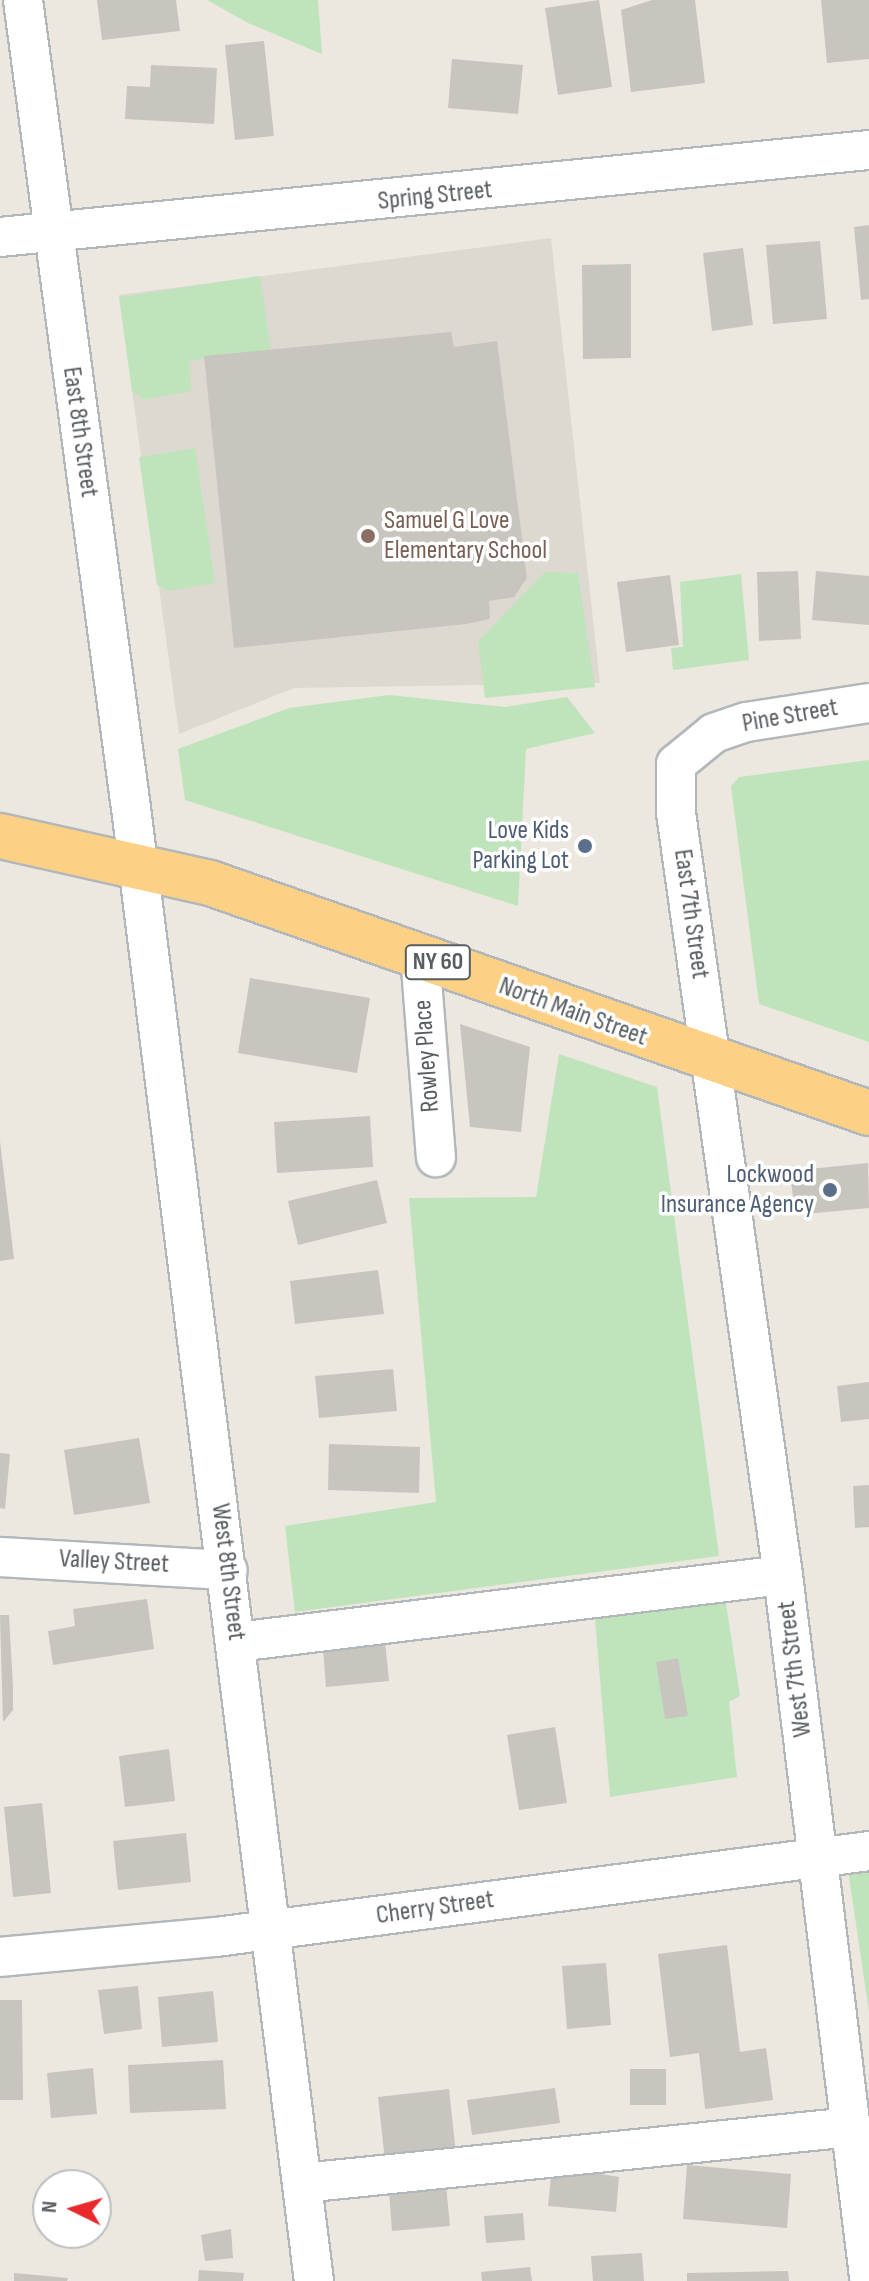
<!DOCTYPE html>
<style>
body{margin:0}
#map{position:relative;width:869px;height:2281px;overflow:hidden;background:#ece8df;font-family:"Sofia Sans Condensed",sans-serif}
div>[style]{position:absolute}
.education>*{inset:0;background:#ded9d0}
.green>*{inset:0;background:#bfe4bb}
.building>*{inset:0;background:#c8c5bf}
.roads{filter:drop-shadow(2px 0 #b2b7bb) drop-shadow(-2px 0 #b2b7bb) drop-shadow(0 2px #b2b7bb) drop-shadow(0 -2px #b2b7bb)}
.minor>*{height:38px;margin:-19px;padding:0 19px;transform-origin:19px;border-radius:19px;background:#fff}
.highway>*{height:44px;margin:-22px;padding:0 22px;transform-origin:22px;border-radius:22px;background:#fdd185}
.dots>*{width:22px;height:22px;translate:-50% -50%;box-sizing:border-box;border:4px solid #fff;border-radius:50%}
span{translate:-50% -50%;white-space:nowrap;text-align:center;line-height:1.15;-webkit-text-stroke:7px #fff;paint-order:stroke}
.shield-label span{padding:2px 6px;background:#fff;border:2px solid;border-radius:6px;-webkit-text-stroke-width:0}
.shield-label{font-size:24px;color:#585d61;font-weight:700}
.street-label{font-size:26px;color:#585d61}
.education-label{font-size:26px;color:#785e54}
.left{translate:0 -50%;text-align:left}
.service-label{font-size:26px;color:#4e5e75}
.right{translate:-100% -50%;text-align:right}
.north{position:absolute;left:32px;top:2169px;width:80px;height:80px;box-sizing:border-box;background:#fff;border:2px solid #bcbec0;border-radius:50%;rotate:275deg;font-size:22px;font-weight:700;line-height:32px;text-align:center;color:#585d61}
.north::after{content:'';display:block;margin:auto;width:28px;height:36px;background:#e9282e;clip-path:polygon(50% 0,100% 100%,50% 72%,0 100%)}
</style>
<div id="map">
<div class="education">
<div style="clip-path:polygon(551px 238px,600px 683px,294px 688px,179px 734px,119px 295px)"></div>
</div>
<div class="green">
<div style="clip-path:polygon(207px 0,318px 0,322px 54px,248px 23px)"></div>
<div style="clip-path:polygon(260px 276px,271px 349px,190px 361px,191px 391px,144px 400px,132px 391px,119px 297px)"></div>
<div style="clip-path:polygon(195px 448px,215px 583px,168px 591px,157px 585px,139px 457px)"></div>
<div style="clip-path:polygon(545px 572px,578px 573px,595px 687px,485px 698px,478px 641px)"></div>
<div style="clip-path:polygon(741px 574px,749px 660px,673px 670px,671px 648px,683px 647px,680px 582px)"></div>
<div style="clip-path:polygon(389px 695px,505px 707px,567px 697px,595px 733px,526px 749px,518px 906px,185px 800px,178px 749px,289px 708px)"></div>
<div style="clip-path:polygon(869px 760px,869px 1042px,759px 1004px,731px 786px,739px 777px)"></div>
<div style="clip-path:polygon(559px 1054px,657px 1087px,719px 1556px,295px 1612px,285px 1526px,436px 1502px,409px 1198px,536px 1197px)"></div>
<div style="clip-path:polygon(724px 1590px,740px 1696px,729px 1702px,737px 1777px,610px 1797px,594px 1608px)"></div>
<div style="clip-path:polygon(869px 1857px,869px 2012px,848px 1870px)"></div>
</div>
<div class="building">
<div style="clip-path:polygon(97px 0,176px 0,180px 31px,102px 40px)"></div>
<div style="clip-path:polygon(599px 0,612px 87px,558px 95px,545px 8px)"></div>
<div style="clip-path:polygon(652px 0,695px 0,705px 83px,631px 92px,621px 10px)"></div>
<div style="clip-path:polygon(821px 0,869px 0,869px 59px,827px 63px)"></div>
<div style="clip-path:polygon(264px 41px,274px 136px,235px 140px,225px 45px)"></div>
<div style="clip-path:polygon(452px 59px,523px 65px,518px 114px,448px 108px)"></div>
<div style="clip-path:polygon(151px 65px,217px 68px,214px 124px,125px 119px,127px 86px,150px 87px)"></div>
<div style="clip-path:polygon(869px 225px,869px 299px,861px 300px,854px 227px)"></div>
<div style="clip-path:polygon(820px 241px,827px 319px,773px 324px,766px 245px)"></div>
<div style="clip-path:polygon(743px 248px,753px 325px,712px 331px,703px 253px)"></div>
<div style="clip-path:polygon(631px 264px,631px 358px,583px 359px,582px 265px)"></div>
<div style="clip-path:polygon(451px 332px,454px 347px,497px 341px,527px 578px,514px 597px,489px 601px,490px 619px,466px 624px,234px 648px,204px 356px)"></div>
<div style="clip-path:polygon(798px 571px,801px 639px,759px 641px,757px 572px)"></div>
<div style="clip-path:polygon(816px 571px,869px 576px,869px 625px,812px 620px)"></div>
<div style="clip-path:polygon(670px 575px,679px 645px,626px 652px,617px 582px)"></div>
<div style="clip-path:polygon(250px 978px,370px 998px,357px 1073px,238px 1053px)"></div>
<div style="clip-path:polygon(460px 1024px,530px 1047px,521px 1132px,470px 1127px)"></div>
<div style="clip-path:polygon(370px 1116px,373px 1167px,277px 1173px,274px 1122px)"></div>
<div style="clip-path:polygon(0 1141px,14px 1259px,0 1261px)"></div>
<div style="clip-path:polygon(868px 1163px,869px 1208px,795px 1215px,790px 1171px)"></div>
<div style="clip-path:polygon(377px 1180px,387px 1223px,298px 1245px,288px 1201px)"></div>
<div style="clip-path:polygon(378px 1270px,384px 1314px,295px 1324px,290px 1281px)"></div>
<div style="clip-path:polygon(393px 1369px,397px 1411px,319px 1418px,315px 1376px)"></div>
<div style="clip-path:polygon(869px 1382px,869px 1419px,841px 1422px,837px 1386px)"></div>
<div style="clip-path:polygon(139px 1438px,150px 1503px,74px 1515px,64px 1450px)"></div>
<div style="clip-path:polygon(329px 1444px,420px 1447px,419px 1493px,328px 1490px)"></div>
<div style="clip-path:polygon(0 1453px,10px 1454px,5px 1509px,0 1508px)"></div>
<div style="clip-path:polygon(869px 1485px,869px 1527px,855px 1528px,853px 1486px)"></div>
<div style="clip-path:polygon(147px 1599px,154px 1649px,53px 1665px,48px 1631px,75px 1626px,73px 1609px)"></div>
<div style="clip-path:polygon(0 1615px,9px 1615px,13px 1687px,13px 1710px,3px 1722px)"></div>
<div style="clip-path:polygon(384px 1631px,389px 1681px,326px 1687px,322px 1637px)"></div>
<div style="clip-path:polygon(678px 1658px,688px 1716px,665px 1719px,656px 1662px)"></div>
<div style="clip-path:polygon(555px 1727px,567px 1803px,519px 1810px,507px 1735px)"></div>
<div style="clip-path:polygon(169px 1749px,175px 1801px,125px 1807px,119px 1756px)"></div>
<div style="clip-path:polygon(42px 1803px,51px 1893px,13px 1897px,4px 1807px)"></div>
<div style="clip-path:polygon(186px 1833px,191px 1882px,118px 1890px,113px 1841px)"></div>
<div style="clip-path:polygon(727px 1945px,740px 2052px,766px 2048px,773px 2100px,705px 2109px,699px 2053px,670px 2057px,658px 1954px)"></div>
<div style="clip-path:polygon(606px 1963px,611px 2025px,567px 2029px,562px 1966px)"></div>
<div style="clip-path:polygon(138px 1986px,142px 2029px,104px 2034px,98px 1990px)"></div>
<div style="clip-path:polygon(213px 1991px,218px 2042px,162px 2047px,158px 1997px)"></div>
<div style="clip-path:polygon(0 2000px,22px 2000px,23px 2100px,0 2100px)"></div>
<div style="clip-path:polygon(223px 2060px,226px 2109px,130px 2113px,128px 2065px)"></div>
<div style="clip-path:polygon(93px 2068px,97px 2114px,51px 2118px,47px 2073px)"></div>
<div style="clip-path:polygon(630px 2069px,666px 2069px,666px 2105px,630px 2105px)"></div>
<div style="clip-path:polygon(555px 2088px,560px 2123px,472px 2135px,467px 2100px)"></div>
<div style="clip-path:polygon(449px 2089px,456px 2154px,385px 2161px,378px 2097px)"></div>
<div style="clip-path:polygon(687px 2165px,791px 2174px,787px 2228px,683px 2219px)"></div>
<div style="clip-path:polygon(552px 2166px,619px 2177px,616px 2212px,548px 2206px)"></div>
<div style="clip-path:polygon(446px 2185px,450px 2226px,392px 2231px,389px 2190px)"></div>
<div style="clip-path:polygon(523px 2213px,525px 2240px,486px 2243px,484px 2216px)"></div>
<div style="clip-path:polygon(231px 2229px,233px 2258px,205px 2261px,201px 2235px)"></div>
<div style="clip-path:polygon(642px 2253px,644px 2281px,593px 2281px,591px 2256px)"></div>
<div style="clip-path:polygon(530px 2267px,532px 2281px,482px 2281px,481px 2272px)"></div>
<div style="clip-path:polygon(199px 2270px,244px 2273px,243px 2281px,198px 2281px)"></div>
<div style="clip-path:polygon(788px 2271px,789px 2281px,687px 2281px,687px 2273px)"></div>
<div style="clip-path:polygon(14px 2273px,68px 2278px,67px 2281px,14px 2281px)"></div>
</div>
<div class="roads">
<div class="minor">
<div style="left:23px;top:0;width:815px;rotate:82.39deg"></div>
<div style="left:131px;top:808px;width:1484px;rotate:82.92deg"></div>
<div style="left:0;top:237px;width:873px;rotate:-5.72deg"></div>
<div style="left:869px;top:703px;width:124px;rotate:171.2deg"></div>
<div style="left:746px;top:722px;width:34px;rotate:161deg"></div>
<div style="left:714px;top:733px;width:49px;rotate:140.8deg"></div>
<div style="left:676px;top:764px;width:49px;rotate:90deg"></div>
<div style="left:676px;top:813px;width:769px;rotate:82.01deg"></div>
<div style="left:783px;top:1575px;width:706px;rotate:83.01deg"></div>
<div style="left:420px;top:955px;width:203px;rotate:85.5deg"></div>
<div style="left:0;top:1557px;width:228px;rotate:3.3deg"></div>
<div style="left:237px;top:1642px;width:550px;rotate:-7deg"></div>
<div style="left:0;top:1957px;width:217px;rotate:-5.3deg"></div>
<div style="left:216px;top:1937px;width:659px;rotate:-7.5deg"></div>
<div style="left:303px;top:2183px;width:551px;rotate:-5.83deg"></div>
</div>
<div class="highway">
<div style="left:0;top:836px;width:215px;rotate:12.6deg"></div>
<div style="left:210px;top:883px;width:698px;rotate:19.24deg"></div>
</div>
</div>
<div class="dots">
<div style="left:368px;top:536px;background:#8d6e63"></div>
<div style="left:585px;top:846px;background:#5c6f8a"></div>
<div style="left:830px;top:1190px;background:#5c6f8a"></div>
</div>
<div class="shield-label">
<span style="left:438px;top:962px">NY 60</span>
</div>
<div class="street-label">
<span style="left:435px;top:196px;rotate:-6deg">Spring Street</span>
<span style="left:80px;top:432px;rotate:82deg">East 8th Street</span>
<span style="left:790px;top:716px;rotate:-10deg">Pine Street</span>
<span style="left:691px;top:914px;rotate:82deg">East 7th Street</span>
<span style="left:573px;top:1012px;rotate:20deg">North Main Street</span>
<span style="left:427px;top:1056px;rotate:-94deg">Rowley Place</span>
<span style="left:114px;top:1562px;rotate:3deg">Valley Street</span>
<span style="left:228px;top:1572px;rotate:83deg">West 8th Street</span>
<span style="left:795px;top:1669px;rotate:-97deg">West 7th Street</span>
<span style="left:435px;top:1908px;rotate:-8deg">Cherry Street</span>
</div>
<div class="education-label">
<span class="left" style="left:384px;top:536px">Samuel G Love<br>Elementary School</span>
</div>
<div class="service-label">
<span class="right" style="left:569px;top:846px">Love Kids<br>Parking Lot</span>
<span class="right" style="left:814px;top:1190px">Lockwood<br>Insurance Agency</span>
</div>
<div class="north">N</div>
</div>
